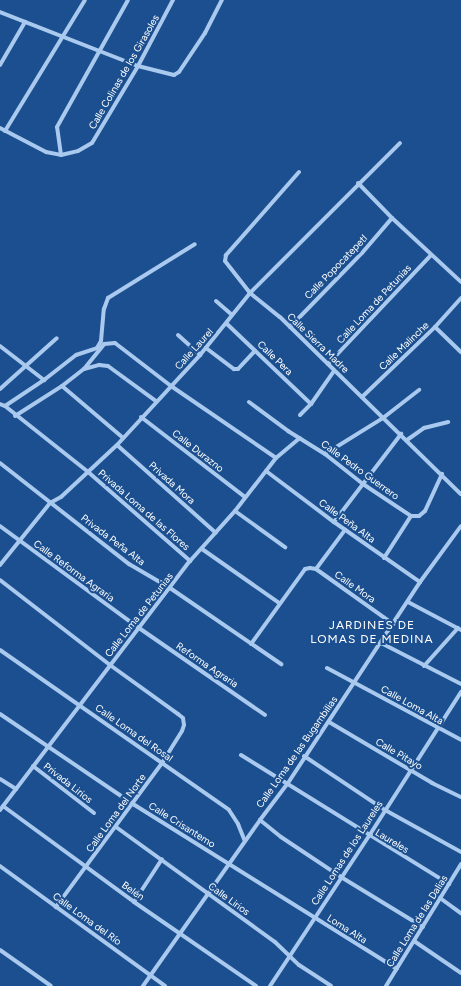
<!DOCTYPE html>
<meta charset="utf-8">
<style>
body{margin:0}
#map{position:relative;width:461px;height:986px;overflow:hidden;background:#1b4f8f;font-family:Figtree,sans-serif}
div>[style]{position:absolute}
.minor>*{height:4px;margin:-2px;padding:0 2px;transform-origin:2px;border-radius:2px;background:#a9c9ee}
span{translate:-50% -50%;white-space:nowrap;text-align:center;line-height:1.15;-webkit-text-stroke:4px #1b4f8f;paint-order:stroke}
.street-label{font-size:10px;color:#fff}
.quarter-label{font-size:12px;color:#fff;letter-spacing:1px}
</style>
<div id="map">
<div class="minor">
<div style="left:0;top:12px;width:148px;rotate:21.4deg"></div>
<div style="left:138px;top:66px;width:37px;rotate:14deg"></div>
<div style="left:174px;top:75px;width:6px;rotate:-31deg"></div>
<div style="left:179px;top:72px;width:47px;rotate:-56.3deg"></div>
<div style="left:205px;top:33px;width:37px;rotate:-63deg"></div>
<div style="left:0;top:65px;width:50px;rotate:-59.8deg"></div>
<div style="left:0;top:128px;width:52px;rotate:27.6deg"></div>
<div style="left:46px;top:152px;width:15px;rotate:11deg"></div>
<div style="left:61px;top:155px;width:17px;rotate:-13deg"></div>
<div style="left:78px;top:151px;width:16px;rotate:-30deg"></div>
<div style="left:92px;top:143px;width:90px;rotate:-59.1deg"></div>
<div style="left:138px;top:66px;width:75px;rotate:-62.1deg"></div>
<div style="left:5px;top:131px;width:153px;rotate:-58.6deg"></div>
<div style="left:61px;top:155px;width:28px;rotate:-98deg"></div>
<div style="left:57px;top:127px;width:145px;rotate:-60.8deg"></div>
<div style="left:299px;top:172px;width:111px;rotate:131.3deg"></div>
<div style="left:226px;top:255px;width:6px;rotate:99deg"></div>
<div style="left:225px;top:261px;width:41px;rotate:52deg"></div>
<div style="left:250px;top:293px;width:38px;rotate:39deg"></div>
<div style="left:280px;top:317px;width:253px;rotate:44.4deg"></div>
<div style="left:358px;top:183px;width:49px;rotate:45.8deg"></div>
<div style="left:392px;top:218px;width:94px;rotate:42.8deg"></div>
<div style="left:216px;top:301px;width:21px;rotate:41deg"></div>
<div style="left:227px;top:324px;width:116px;rotate:43.6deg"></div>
<div style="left:290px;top:327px;width:103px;rotate:-45.8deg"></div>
<div style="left:362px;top:253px;width:46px;rotate:-49.4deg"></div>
<div style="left:435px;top:327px;width:36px;rotate:44deg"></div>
<div style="left:178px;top:335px;width:30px;rotate:42deg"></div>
<div style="left:0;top:346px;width:56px;rotate:37.7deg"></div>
<div style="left:206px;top:348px;width:35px;rotate:37deg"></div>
<div style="left:234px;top:369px;width:4px"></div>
<div style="left:238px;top:369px;width:25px;rotate:-47deg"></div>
<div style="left:328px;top:364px;width:150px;rotate:-46.6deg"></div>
<div style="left:84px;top:369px;width:32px;rotate:-51deg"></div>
<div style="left:104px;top:344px;width:11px;rotate:-5deg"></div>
<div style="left:115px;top:343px;width:71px;rotate:37.5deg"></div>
<div style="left:171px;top:386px;width:127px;rotate:34.4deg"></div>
<div style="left:62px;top:386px;width:80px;rotate:40.4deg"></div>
<div style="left:0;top:389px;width:76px;rotate:-41.8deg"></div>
<div style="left:362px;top:397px;width:101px;rotate:-43.8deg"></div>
<div style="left:435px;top:327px;width:39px;rotate:-48deg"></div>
<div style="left:249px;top:402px;width:49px;rotate:36.6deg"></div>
<div style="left:288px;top:431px;width:44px;rotate:31.9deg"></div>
<div style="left:325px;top:454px;width:48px;rotate:38.3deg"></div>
<div style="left:363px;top:484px;width:58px;rotate:33.7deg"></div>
<div style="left:0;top:404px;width:5px;rotate:22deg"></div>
<div style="left:5px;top:406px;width:47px;rotate:-33.7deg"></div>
<div style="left:44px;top:380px;width:41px;rotate:-38deg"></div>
<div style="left:76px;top:355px;width:22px;rotate:-18deg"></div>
<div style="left:97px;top:348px;width:8px;rotate:-60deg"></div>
<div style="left:101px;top:341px;width:32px;rotate:-85deg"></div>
<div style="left:104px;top:309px;width:12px;rotate:-70deg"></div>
<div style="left:108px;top:298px;width:102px;rotate:-31.8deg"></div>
<div style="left:5px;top:406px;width:105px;rotate:38.4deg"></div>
<div style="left:87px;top:471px;width:137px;rotate:41.1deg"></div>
<div style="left:300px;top:415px;width:16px;rotate:-45deg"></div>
<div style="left:311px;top:404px;width:40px;rotate:-55.1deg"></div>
<div style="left:15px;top:416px;width:56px;rotate:-32.6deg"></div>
<div style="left:62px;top:386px;width:28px;rotate:-38deg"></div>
<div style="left:84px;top:369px;width:16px;rotate:-15deg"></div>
<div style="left:99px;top:365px;width:9px;rotate:6deg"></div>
<div style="left:108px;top:366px;width:59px;rotate:36.1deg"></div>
<div style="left:141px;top:417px;width:131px;rotate:37.6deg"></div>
<div style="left:407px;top:440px;width:21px;rotate:-35deg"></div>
<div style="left:424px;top:428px;width:25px;rotate:-14deg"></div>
<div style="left:117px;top:445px;width:132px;rotate:41.6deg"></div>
<div style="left:325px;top:454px;width:68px;rotate:-31.8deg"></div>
<div style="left:383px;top:418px;width:46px;rotate:-37.9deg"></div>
<div style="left:0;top:463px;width:164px;rotate:38.1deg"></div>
<div style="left:129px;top:564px;width:48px;rotate:30.3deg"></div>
<div style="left:170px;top:588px;width:135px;rotate:34.4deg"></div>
<div style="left:266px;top:471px;width:85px;rotate:36.9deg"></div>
<div style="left:334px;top:522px;width:105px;rotate:34.9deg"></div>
<div style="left:235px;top:511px;width:62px;rotate:35.8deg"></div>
<div style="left:334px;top:522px;width:111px;rotate:-52.7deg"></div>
<div style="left:0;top:526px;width:172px;rotate:36.3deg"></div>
<div style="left:139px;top:628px;width:153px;rotate:34.6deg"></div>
<div style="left:202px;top:549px;width:94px;rotate:35deg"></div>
<div style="left:384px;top:558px;width:50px;rotate:-57.3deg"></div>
<div style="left:411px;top:516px;width:8px"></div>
<div style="left:419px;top:516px;width:8px;rotate:-40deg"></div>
<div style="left:425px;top:511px;width:41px;rotate:-65.3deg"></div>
<div style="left:0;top:565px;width:80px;rotate:-51.1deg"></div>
<div style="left:50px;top:503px;width:13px;rotate:-29deg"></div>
<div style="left:61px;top:497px;width:76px;rotate:-42.9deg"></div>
<div style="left:117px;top:445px;width:122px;rotate:-47.3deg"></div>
<div style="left:200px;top:355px;width:80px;rotate:-51.1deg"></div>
<div style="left:250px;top:293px;width:212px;rotate:-45deg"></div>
<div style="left:316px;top:569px;width:49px;rotate:-53.4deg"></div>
<div style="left:0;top:580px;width:139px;rotate:37.7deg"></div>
<div style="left:110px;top:665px;width:84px;rotate:35.8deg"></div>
<div style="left:178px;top:714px;width:6px;rotate:39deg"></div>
<div style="left:183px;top:718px;width:7px;rotate:82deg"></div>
<div style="left:184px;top:725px;width:6px;rotate:108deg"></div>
<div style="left:182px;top:731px;width:38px;rotate:122deg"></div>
<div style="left:162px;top:763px;width:179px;rotate:126.4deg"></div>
<div style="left:408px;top:602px;width:60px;rotate:27.8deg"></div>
<div style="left:381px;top:643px;width:90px;rotate:27.1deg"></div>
<div style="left:251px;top:644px;width:92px;rotate:-54.2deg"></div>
<div style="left:305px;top:569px;width:5px;rotate:-11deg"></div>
<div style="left:310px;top:568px;width:6px;rotate:9deg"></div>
<div style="left:316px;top:569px;width:95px;rotate:35.5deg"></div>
<div style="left:0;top:650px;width:279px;rotate:34.9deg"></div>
<div style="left:229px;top:810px;width:17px;rotate:57deg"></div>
<div style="left:238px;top:824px;width:18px;rotate:68deg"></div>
<div style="left:424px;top:666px;width:51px;rotate:-48.2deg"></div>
<div style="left:327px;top:668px;width:152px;rotate:28.2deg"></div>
<div style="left:0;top:714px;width:161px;rotate:34.1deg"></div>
<div style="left:133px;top:804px;width:311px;rotate:32deg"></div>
<div style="left:329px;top:722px;width:120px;rotate:30.6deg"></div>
<div style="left:432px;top:783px;width:32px;rotate:26deg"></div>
<div style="left:241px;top:755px;width:245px;rotate:31.8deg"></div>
<div style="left:304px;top:756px;width:97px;rotate:33.7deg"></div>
<div style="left:385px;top:810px;width:87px;rotate:28.9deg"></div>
<div style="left:33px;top:766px;width:77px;rotate:37.6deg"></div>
<div style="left:0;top:779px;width:19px;rotate:32deg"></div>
<div style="left:3px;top:806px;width:162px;rotate:36.2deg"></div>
<div style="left:134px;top:902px;width:148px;rotate:34.5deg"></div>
<div style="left:0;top:810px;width:313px;rotate:-52.7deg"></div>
<div style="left:190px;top:561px;width:67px;rotate:-48deg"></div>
<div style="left:235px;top:511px;width:67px;rotate:-52.3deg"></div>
<div style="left:276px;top:458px;width:31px;rotate:-40deg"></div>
<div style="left:260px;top:820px;width:27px;rotate:39deg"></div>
<div style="left:281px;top:837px;width:72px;rotate:33.7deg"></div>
<div style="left:341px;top:877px;width:96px;rotate:31.4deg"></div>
<div style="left:116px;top:827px;width:196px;rotate:35.9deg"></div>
<div style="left:275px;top:942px;width:33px;rotate:44deg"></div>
<div style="left:299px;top:965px;width:38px;rotate:33deg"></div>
<div style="left:0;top:866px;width:204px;rotate:36deg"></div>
<div style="left:440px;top:898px;width:26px;rotate:36deg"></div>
<div style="left:134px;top:902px;width:51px;rotate:-56.9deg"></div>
<div style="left:414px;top:941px;width:57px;rotate:34.2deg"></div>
<div style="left:0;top:950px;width:62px;rotate:35.2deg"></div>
<div style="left:143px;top:986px;width:203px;rotate:-54.8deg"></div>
<div style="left:260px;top:820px;width:46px;rotate:-52.9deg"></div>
<div style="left:288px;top:783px;width:240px;rotate:-56.7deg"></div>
<div style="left:420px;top:582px;width:69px;rotate:-53.8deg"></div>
<div style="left:270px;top:986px;width:180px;rotate:-56.6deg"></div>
<div style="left:369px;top:836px;width:171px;rotate:-57.4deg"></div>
<div style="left:386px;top:986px;width:143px;rotate:-58.4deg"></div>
</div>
<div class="street-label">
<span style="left:124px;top:72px;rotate:-60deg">Calle Colinas de los Girasoles</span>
<span style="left:336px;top:267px;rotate:-46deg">Calle Popocatepetl</span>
<span style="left:374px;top:304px;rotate:-47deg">Calle Loma de Petunias</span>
<span style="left:318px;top:343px;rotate:44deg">Calle Sierra Madre</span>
<span style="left:404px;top:346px;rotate:-44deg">Calle Malinche</span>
<span style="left:194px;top:349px;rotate:-48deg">Calle Laurel</span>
<span style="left:275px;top:358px;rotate:44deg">Calle Pera</span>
<span style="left:198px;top:451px;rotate:38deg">Calle Durazno</span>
<span style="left:360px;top:470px;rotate:36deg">Calle Pedro Guerrero</span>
<span style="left:172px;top:483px;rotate:42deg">Privada Mora</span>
<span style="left:144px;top:510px;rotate:41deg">Privada Loma de las Flores</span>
<span style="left:347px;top:521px;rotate:36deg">Calle Peña Alta</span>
<span style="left:113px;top:540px;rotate:37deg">Privada Peña Alta</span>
<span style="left:74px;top:571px;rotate:36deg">Calle Reforma Agraria</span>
<span style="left:355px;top:587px;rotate:35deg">Calle Mora</span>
<span style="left:139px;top:615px;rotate:-52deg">Calle Loma de Petunias</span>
<span style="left:207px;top:665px;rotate:34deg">Reforma Agraria</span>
<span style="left:412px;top:705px;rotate:29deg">Calle Loma Alta</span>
<span style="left:134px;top:733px;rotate:35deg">Calle Loma del Rosal</span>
<span style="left:297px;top:752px;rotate:-55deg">Calle Loma de las Bugambilias</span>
<span style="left:399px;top:754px;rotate:30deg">Calle Pitayo</span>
<span style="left:68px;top:783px;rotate:38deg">Privada Lirios</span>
<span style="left:116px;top:813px;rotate:-54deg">Calle Loma del Norte</span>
<span style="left:182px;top:825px;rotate:32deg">Calle Crisantemo</span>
<span style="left:392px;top:841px;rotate:31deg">Laureles</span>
<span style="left:347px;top:853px;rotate:-57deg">Calle Lomas de los Laureles</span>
<span style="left:133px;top:891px;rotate:35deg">Belén</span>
<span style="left:229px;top:899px;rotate:36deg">Calle Lirios</span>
<span style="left:87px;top:919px;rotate:36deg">Calle Loma del Río</span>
<span style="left:417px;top:921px;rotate:-58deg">Calle Loma de las Dalias</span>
<span style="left:347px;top:929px;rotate:32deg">Loma Alta</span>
</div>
<div class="quarter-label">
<span style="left:372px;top:633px">JARDINES DE<br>LOMAS DE MEDINA</span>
</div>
</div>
